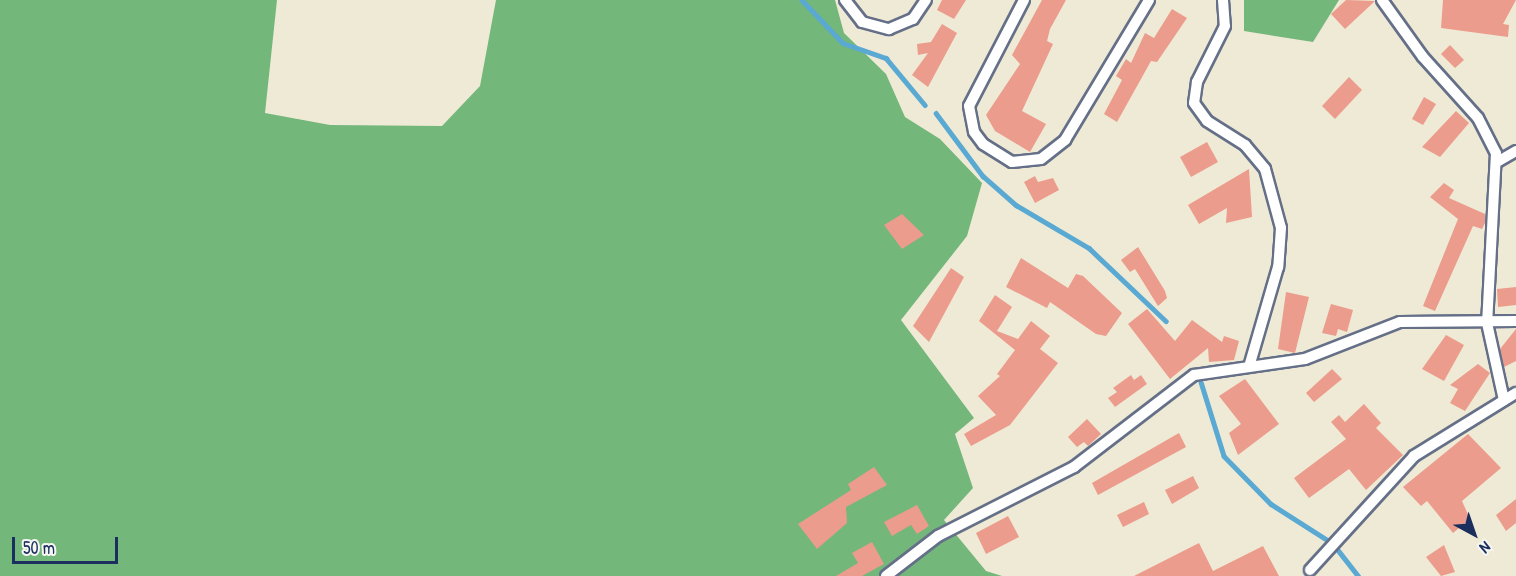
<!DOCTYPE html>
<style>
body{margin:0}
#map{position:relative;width:1516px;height:576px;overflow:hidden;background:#efead5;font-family:"Patrick Hand",sans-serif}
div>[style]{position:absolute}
.forest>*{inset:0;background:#73b77b}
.stream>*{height:4.5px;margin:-2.25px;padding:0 2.25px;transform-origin:2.25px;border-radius:2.25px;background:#59a9d3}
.building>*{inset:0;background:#eb9c8c}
.roads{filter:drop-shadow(2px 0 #657088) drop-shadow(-2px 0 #657088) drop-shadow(0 2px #657088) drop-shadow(0 -2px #657088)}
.minor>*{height:10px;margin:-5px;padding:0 5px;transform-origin:5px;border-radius:5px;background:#fff}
span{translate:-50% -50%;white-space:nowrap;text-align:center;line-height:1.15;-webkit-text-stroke:4.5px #f6f6f2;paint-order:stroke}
.north{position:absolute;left:1444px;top:504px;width:60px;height:60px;-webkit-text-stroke:4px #f6f6f2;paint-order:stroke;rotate:140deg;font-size:16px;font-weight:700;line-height:24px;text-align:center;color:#1b2f5e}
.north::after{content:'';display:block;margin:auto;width:21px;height:27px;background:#1b2f5e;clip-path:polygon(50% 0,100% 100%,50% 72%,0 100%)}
.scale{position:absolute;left:12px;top:537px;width:106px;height:27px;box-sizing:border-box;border:3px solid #1b2f5e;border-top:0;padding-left:8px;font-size:18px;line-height:21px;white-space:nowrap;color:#1b2f5e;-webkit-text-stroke:4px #f6f6f2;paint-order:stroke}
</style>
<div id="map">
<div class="forest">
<div style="clip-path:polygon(0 0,277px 0,265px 113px,330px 125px,442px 126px,480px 86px,496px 0,835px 0,844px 33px,886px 74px,905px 117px,940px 139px,982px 183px,967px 236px,901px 320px,974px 418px,955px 434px,973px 488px,944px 520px,986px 571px,1002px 576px,0 576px)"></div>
<div style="clip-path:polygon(1244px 0,1339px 0,1313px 42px,1244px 31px)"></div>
</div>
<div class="stream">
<div style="left:802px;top:0;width:59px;rotate:46.4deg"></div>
<div style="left:843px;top:43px;width:46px;rotate:19.2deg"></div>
<div style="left:886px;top:58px;width:61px;rotate:50.3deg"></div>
<div style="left:936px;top:113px;width:79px;rotate:53.3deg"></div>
<div style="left:983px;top:176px;width:44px;rotate:41.3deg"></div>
<div style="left:1016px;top:205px;width:85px;rotate:30.5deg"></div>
<div style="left:1089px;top:248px;width:106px;rotate:43.5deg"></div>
<div style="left:1201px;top:382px;width:77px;rotate:72.7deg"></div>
<div style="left:1224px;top:456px;width:67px;rotate:45.6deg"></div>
<div style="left:1271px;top:504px;width:69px;rotate:32.5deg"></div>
<div style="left:1338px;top:550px;width:33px;rotate:52deg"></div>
</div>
<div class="building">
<div style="clip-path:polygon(942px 0,966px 0,954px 19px,937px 10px)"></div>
<div style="clip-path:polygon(1042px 0,1066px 0,1050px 29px,1047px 41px,1053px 44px,1022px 111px,1046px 124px,1030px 152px,995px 131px,986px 115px,1020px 64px,1012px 55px)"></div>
<div style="clip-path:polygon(1346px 0,1375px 1px,1345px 29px,1331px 14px)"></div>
<div style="clip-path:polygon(1443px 0,1516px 0,1503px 24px,1509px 25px,1508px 37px,1441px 28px)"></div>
<div style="clip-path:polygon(1172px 9px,1187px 18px,1157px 62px,1151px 61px,1117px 122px,1104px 114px,1122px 80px,1116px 76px,1126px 59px,1131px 63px,1145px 33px,1154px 38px)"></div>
<div style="clip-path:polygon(942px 24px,957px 33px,928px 87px,912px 75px,928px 53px,918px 55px,917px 44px,931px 42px)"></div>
<div style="clip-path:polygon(1450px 45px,1464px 60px,1455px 68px,1441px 54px)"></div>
<div style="clip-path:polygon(1349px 77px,1362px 90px,1335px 119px,1322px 106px)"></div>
<div style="clip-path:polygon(1424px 97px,1436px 104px,1423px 125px,1412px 119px)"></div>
<div style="clip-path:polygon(1456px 111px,1469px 123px,1440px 157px,1422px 147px)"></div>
<div style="clip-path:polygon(1207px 142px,1218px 162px,1191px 177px,1180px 157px)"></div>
<div style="clip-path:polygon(1249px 169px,1252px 217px,1226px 223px,1227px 208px,1199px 224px,1188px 205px)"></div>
<div style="clip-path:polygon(1035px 176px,1038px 182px,1053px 178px,1059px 190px,1035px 203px,1024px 182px)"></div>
<div style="clip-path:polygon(1444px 183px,1454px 190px,1449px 198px,1485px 214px,1485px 223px,1482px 229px,1473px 226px,1435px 311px,1423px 306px,1458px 219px,1430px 197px)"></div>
<div style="clip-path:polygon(902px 214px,924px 235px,902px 249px,884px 225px)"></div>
<div style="clip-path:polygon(1138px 247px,1165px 291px,1167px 298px,1158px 306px,1135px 269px,1130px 272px,1121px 260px)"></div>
<div style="clip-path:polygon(1021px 258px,1068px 288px,1076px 274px,1083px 276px,1122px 313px,1106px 336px,1096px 334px,1050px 302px,1047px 308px,1006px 287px)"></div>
<div style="clip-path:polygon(951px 268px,964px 277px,929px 342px,913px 326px)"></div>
<div style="clip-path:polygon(1516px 287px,1516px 305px,1498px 307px,1497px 289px)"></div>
<div style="clip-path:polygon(1286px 292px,1309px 297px,1295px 353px,1278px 349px)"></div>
<div style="clip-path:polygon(995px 295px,1012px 307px,997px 331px,1018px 339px,1031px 321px,1050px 336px,1040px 349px,1058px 363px,1010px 425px,971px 446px,964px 434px,996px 415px,978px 396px,1000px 376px,997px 374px,1015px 350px,979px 321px)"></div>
<div style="clip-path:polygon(1331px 304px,1353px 310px,1347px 332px,1338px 329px,1336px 336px,1322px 333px)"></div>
<div style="clip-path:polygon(1147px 309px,1175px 341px,1192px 320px,1222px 342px,1224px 336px,1239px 341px,1234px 360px,1209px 362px,1208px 348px,1170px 379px,1128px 324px)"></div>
<div style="clip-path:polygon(1516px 329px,1516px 361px,1504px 367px,1500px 349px)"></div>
<div style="clip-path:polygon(1446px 335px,1464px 345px,1444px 381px,1422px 369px)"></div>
<div style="clip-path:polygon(1478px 364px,1490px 373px,1465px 411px,1450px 403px,1458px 389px,1450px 385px)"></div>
<div style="clip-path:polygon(1332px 369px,1342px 379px,1314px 402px,1306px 393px)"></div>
<div style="clip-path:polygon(1131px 375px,1134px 380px,1141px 375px,1147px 384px,1115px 407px,1108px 398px,1117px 392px,1113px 388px)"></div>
<div style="clip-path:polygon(1245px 379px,1279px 424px,1238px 455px,1229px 433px,1241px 424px,1219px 396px)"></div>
<div style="clip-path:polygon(1364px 404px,1381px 423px,1376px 428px,1403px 455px,1366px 490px,1349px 469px,1309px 498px,1294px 478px,1346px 439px,1331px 422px,1339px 415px,1345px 422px)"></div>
<div style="clip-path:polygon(1087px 419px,1101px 434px,1088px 446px,1084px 442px,1077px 447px,1068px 437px)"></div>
<div style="clip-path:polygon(1179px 433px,1186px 447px,1098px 495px,1092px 483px)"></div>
<div style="clip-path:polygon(1468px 434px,1501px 468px,1462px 501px,1470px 519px,1453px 533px,1427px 501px,1421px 506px,1403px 487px)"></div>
<div style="clip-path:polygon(874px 467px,887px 485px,846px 507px,847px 523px,817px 549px,798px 524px,851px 490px,848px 484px)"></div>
<div style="clip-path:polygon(1193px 476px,1199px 488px,1172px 504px,1165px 490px)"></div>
<div style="clip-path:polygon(1516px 499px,1516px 523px,1506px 531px,1496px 515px)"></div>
<div style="clip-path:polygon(1144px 502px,1149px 514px,1123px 527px,1117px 515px)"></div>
<div style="clip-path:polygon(917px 505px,929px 526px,917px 534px,911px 525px,892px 536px,884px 522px)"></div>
<div style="clip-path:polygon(1008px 516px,1019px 537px,986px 554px,976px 533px)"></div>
<div style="clip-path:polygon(872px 542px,884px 564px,862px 576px,836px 576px,858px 563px,852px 553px)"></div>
<div style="clip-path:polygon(1199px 543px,1213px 571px,1263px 546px,1279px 576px,1134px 576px)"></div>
<div style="clip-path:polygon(1444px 545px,1455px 572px,1441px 576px,1426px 557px)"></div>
</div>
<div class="roads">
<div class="minor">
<div style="left:845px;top:0;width:28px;rotate:52deg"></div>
<div style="left:862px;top:22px;width:28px;rotate:15deg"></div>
<div style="left:889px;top:29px;width:26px;rotate:-23deg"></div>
<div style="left:913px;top:19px;width:23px;rotate:-56deg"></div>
<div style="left:1024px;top:0;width:119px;rotate:117.4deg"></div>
<div style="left:969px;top:106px;width:26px;rotate:79deg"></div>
<div style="left:974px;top:132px;width:15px;rotate:53deg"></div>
<div style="left:983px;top:144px;width:34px;rotate:32deg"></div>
<div style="left:1012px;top:162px;width:29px;rotate:-6deg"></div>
<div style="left:1041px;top:159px;width:31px;rotate:-38deg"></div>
<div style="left:1065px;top:140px;width:163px;rotate:-59deg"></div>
<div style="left:1223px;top:0;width:26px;rotate:86deg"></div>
<div style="left:1225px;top:26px;width:63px;rotate:116.6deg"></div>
<div style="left:1197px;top:82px;width:21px;rotate:98deg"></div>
<div style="left:1194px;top:103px;width:22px;rotate:54deg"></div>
<div style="left:1207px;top:121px;width:45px;rotate:32.3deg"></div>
<div style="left:1245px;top:145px;width:31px;rotate:50deg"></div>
<div style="left:1265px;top:169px;width:61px;rotate:74.8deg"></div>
<div style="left:1281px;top:228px;width:39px;rotate:94deg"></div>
<div style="left:1278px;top:267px;width:104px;rotate:106.2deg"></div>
<div style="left:1382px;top:0;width:70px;rotate:54.3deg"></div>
<div style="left:1423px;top:57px;width:82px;rotate:48deg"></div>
<div style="left:1478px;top:118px;width:39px;rotate:63deg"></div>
<div style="left:1496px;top:153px;width:170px;rotate:93deg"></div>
<div style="left:1487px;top:323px;width:79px;rotate:77.6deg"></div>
<div style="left:1497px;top:162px;width:22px;rotate:-30deg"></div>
<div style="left:1310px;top:570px;width:154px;rotate:-47.6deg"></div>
<div style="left:1414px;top:456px;width:120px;rotate:-31.7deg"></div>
<div style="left:886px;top:576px;width:66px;rotate:-37.6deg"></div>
<div style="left:938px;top:536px;width:153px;rotate:-26.9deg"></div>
<div style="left:1074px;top:467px;width:151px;rotate:-37.5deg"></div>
<div style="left:1194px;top:375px;width:112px;rotate:-8.2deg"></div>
<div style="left:1305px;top:359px;width:102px;rotate:-21.3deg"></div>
<div style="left:1400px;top:322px;width:116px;rotate:-0.5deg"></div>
</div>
</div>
<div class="north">N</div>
<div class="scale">50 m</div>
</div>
